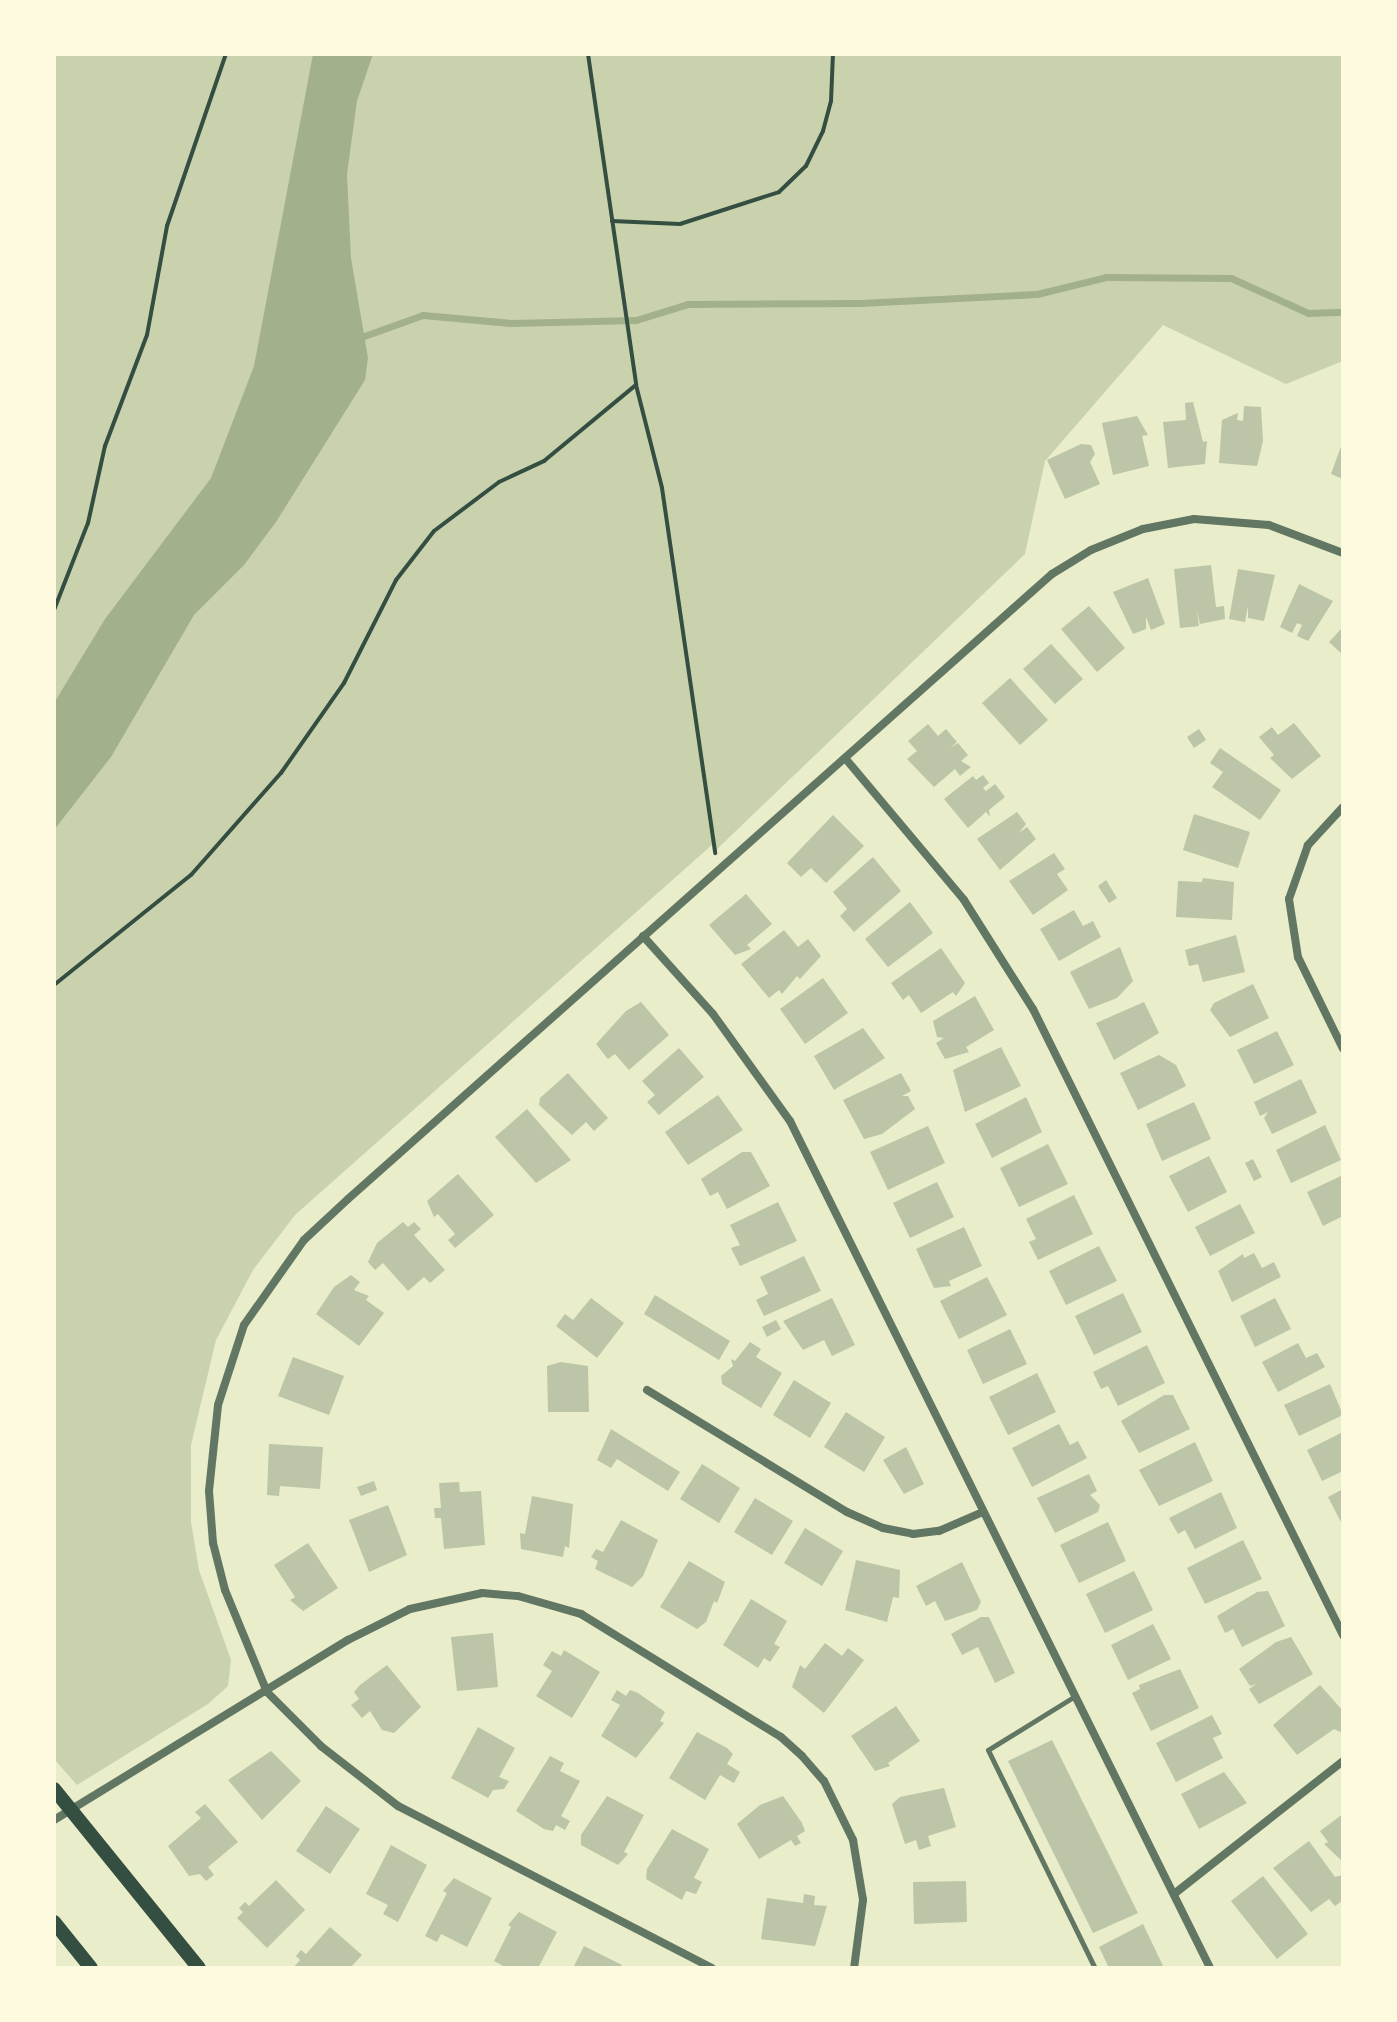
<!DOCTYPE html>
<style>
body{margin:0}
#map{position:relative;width:1397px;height:2022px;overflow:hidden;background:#e9edc9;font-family:"Noto Sans",sans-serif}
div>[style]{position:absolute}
.green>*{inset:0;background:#cad2ad}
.water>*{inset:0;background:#a3b18a}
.stream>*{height:7px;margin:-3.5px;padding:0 3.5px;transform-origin:3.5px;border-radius:3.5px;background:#a3b18a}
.building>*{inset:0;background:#bcc5a7}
.path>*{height:4px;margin:-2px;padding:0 2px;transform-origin:2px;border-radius:2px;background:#344e41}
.service>*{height:5px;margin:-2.5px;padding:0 2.5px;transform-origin:2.5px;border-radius:2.5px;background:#617663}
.minor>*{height:8px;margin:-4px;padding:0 4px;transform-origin:4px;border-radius:4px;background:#617663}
.secondary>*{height:14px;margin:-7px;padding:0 7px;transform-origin:7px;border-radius:7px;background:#344e41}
span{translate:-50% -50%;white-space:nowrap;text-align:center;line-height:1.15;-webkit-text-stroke:8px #fefae0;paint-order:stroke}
.frame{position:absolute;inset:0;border:56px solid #fefae0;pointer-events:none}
</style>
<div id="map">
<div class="green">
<div style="clip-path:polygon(54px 54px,1343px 54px,1343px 361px,1286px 384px,1163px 325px,1045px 461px,1025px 554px,715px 851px,713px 844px,295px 1215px,253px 1270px,216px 1340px,191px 1445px,191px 1522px,199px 1570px,231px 1660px,228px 1686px,208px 1704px,77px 1785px,54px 1759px)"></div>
</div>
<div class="water">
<div style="clip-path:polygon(313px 54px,373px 54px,357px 101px,347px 174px,351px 258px,368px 358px,365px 380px,276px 522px,244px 565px,194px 615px,111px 757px,54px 830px,54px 703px,105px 619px,211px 478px,254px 366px)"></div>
</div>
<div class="stream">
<div style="left:353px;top:340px;width:74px;rotate:-19.7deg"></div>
<div style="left:423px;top:315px;width:88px;rotate:5.2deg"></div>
<div style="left:511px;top:323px;width:125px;rotate:-1.4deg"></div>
<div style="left:636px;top:320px;width:54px;rotate:-17.1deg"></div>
<div style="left:688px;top:304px;width:172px;rotate:-0.3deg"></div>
<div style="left:860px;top:303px;width:177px;rotate:-2.9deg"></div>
<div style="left:1037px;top:294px;width:71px;rotate:-13.8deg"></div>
<div style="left:1106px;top:277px;width:125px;rotate:0.5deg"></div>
<div style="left:1231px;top:278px;width:85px;rotate:24.4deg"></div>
<div style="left:1308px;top:313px;width:35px;rotate:-2deg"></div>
</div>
<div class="building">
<div style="clip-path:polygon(1193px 402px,1203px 442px,1207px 441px,1205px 464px,1168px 468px,1163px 422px,1186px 420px,1185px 403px)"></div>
<div style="clip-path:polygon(1244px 406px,1261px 407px,1263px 441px,1257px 466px,1219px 463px,1222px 420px,1238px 413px,1237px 420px,1243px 421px)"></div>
<div style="clip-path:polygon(1137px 416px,1148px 435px,1142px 436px,1149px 466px,1113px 475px,1102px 423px)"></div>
<div style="clip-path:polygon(1343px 441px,1343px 479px,1331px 474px)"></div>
<div style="clip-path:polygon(1081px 444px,1091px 445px,1095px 454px,1090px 462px,1100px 484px,1065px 499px,1047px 460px)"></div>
<div style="clip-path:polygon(1211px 565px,1216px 607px,1224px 606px,1225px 619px,1200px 624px,1197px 611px,1199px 626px,1180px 628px,1174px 569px)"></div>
<div style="clip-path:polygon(1238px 569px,1275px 575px,1264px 621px,1248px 618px,1248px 606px,1245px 622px,1229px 619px)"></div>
<div style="clip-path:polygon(1148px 578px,1165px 624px,1151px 630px,1146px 617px,1146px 629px,1133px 634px,1113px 592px)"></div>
<div style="clip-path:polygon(1299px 584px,1333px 601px,1308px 641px,1297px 636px,1302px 625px,1297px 623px,1292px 633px,1280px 627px)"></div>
<div style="clip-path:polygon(1089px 606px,1125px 648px,1097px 672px,1061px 629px)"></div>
<div style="clip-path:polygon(1343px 627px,1343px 655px,1329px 642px)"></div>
<div style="clip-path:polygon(1051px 644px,1083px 679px,1055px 704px,1023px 669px)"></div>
<div style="clip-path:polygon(1010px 678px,1048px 720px,1020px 745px,982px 703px)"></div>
<div style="clip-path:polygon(1294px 723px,1321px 756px,1292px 779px,1270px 758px,1274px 755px,1259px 737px,1272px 727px,1278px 735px)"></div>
<div style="clip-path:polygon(928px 724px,938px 736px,946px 729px,957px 742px,950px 748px,958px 743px,968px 755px,961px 761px,971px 767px,960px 776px,955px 769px,934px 787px,907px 759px,917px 751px,908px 741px)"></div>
<div style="clip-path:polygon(1199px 729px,1206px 740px,1194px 748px,1187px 737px)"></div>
<div style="clip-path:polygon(1220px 748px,1281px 790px,1260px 820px,1212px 787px,1223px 772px,1210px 763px)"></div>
<div style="clip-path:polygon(983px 775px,989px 783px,983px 788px,986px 791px,995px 784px,1005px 797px,989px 810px,990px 817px,986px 812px,968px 828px,944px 799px,973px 776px,976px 780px)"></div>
<div style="clip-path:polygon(1017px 812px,1026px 824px,1019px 833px,1027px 827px,1036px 839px,1000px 870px,977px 839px)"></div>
<div style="clip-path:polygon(1194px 814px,1250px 832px,1238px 868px,1183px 850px)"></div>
<div style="clip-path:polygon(833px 815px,864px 846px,826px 883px,811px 868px,801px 877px,787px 863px)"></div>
<div style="clip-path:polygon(1054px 853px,1065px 869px,1057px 874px,1068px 890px,1033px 915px,1009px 881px)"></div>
<div style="clip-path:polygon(873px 857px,901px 891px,854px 932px,840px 916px,847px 909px,833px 892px)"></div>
<div style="clip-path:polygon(1203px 878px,1234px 882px,1232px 920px,1176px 917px,1178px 881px,1202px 882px)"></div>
<div style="clip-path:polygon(1106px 880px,1117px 898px,1109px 903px,1098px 886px)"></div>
<div style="clip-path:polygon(746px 894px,772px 924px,747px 945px,751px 949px,735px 955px,709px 925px)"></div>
<div style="clip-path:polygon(910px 902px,933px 933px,888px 967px,865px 939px)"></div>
<div style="clip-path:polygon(1074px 910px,1083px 926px,1093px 921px,1101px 937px,1059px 961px,1040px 929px)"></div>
<div style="clip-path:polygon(784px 930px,798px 947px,808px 939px,821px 956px,800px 979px,797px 976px,782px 994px,779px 990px,769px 998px,741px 964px)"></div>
<div style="clip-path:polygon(1236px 935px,1245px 972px,1203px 982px,1198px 964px,1189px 966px,1185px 950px)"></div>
<div style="clip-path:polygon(1120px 947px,1133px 981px,1117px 998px,1089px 1009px,1070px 972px)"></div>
<div style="clip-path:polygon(941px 948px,965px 983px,956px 996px,953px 992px,921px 1013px,909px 995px,903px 1000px,891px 983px)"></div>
<div style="clip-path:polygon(823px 978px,848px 1013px,805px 1044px,780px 1009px)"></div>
<div style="clip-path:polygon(1253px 984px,1269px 1018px,1230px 1037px,1210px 1010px,1214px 1003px)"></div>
<div style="clip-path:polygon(975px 996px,994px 1030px,966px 1047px,969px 1052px,945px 1059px,936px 1043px,944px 1038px,937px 1037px,933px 1021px)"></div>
<div style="clip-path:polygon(641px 1002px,669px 1035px,629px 1070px,615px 1054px,608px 1059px,596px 1044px,626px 1011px)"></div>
<div style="clip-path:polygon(1144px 1002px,1159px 1033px,1114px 1060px,1096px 1023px)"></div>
<div style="clip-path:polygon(863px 1028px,885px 1058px,834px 1090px,814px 1056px)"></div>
<div style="clip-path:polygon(1277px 1031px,1294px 1065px,1254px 1084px,1237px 1050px)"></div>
<div style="clip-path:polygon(1001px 1047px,1021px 1086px,965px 1112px,953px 1070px)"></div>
<div style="clip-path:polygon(679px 1048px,704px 1077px,659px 1115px,647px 1102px,655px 1095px,642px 1081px)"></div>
<div style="clip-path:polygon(1159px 1055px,1176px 1065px,1186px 1086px,1138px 1110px,1120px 1073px)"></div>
<div style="clip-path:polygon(568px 1073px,608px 1118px,594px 1131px,586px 1122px,572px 1135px,539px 1105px,540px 1098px)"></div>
<div style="clip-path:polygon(901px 1073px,911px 1091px,902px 1096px,908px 1096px,915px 1109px,882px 1134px,864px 1139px,843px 1100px)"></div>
<div style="clip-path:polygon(1301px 1079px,1317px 1113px,1272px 1134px,1264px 1118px,1268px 1112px,1260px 1116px,1254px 1102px)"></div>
<div style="clip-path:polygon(718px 1095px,743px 1130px,688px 1165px,665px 1132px)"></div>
<div style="clip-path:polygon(1026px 1097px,1042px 1132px,992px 1158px,975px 1124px)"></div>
<div style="clip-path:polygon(1194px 1102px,1211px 1139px,1162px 1161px,1146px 1124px)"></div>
<div style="clip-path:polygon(527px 1109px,571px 1160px,536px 1183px,495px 1137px)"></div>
<div style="clip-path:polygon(1325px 1125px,1341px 1160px,1291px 1183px,1276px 1150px)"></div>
<div style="clip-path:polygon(928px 1126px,945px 1163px,888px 1190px,870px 1152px)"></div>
<div style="clip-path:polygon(1048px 1144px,1068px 1184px,1019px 1207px,1000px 1168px)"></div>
<div style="clip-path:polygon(742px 1152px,751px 1152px,770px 1186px,727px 1209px,718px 1192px,710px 1196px,701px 1179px)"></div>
<div style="clip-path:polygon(1209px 1156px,1227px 1192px,1188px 1212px,1169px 1176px)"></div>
<div style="clip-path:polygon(1253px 1159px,1262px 1177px,1254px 1181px,1245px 1163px)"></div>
<div style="clip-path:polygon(458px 1174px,494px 1215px,455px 1248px,448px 1240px,455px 1234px,438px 1214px,434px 1217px,427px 1201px)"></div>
<div style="clip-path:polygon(1343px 1175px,1343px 1216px,1323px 1226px,1307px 1192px)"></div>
<div style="clip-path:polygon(937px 1182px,954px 1217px,910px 1238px,893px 1203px)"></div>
<div style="clip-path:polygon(1074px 1195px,1093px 1234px,1038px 1260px,1029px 1242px,1036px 1239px,1026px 1219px)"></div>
<div style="clip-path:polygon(778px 1202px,797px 1241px,740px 1266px,731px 1248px,740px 1245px,730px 1225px)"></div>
<div style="clip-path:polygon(1240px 1204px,1255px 1233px,1210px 1256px,1195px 1227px)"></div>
<div style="clip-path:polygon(403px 1222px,408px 1227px,414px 1222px,421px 1229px,414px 1235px,445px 1270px,430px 1283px,424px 1277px,408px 1291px,383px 1263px,375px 1270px,368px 1262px,377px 1243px)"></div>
<div style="clip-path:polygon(964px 1227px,982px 1266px,949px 1281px,951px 1286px,934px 1288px,916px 1249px)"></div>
<div style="clip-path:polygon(1099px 1246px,1117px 1281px,1066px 1305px,1049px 1271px)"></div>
<div style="clip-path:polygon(1254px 1253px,1262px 1268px,1274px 1262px,1281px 1277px,1232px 1302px,1218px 1271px,1243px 1254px,1244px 1258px)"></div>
<div style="clip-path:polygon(804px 1256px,821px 1291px,764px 1316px,756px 1300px,768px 1294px,760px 1277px)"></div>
<div style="clip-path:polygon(351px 1275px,360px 1282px,354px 1290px,369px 1296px,366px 1300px,384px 1313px,359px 1346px,316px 1314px,334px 1287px)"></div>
<div style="clip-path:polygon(987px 1277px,1007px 1315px,959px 1339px,940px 1301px)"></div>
<div style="clip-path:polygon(1123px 1293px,1142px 1332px,1094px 1355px,1075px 1316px)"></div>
<div style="clip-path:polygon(655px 1295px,730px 1341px,719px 1360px,644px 1314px)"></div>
<div style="clip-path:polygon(591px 1298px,624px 1323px,597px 1358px,556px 1326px,565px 1314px,573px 1320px)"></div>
<div style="clip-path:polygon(832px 1298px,855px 1345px,832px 1356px,824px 1340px,803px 1350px,783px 1321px)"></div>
<div style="clip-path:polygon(1275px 1298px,1291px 1329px,1255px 1347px,1240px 1316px)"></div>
<div style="clip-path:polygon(776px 1320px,781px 1329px,767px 1337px,762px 1327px)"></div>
<div style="clip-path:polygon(1010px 1329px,1027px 1364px,983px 1384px,967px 1350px)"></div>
<div style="clip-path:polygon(750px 1342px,761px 1349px,756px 1357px,782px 1373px,761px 1408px,722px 1384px,721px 1376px,733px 1366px,731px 1359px,735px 1361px)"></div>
<div style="clip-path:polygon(1298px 1343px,1306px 1358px,1317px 1353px,1325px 1367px,1278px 1392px,1262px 1362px)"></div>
<div style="clip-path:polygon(1147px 1345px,1165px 1383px,1118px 1406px,1108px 1386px,1101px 1389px,1093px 1372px)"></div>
<div style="clip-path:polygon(293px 1357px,344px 1376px,329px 1415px,278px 1396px)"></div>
<div style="clip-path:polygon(561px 1362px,588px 1366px,589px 1412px,548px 1412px,547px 1366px)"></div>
<div style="clip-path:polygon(1037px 1373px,1056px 1412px,1008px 1435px,989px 1397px)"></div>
<div style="clip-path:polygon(794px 1380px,831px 1403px,810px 1438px,773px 1415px)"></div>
<div style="clip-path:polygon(1330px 1384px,1343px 1415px,1299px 1436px,1284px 1405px)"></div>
<div style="clip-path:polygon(1164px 1395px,1173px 1395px,1190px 1429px,1139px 1453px,1121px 1421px)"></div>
<div style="clip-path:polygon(846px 1412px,885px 1437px,864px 1472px,824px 1447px)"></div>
<div style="clip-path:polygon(1059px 1424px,1070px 1445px,1078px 1441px,1087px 1458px,1032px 1487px,1012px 1448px)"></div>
<div style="clip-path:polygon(611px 1429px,680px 1472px,668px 1491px,617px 1459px,611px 1468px,597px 1460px)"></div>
<div style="clip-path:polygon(1343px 1432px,1343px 1471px,1322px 1481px,1307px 1450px)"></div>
<div style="clip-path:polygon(1195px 1442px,1213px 1481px,1159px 1506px,1139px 1470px)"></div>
<div style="clip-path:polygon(269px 1444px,323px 1447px,320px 1489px,280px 1486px,279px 1496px,267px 1495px)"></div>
<div style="clip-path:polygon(906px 1447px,924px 1484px,904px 1494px,883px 1460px)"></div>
<div style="clip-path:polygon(702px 1464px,740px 1488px,719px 1523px,680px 1499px)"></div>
<div style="clip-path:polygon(1089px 1474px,1097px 1491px,1090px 1495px,1100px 1505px,1098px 1512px,1055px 1533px,1037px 1498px)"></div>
<div style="clip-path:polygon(374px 1481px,377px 1490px,361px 1496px,357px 1487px)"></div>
<div style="clip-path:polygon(459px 1482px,460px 1492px,481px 1491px,485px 1545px,444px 1549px,441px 1518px,435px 1518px,434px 1508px,441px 1508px,439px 1483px)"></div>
<div style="clip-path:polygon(1343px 1489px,1343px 1526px,1328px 1497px)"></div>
<div style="clip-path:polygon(1221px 1492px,1237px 1528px,1195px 1549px,1185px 1530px,1178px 1534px,1169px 1518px)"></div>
<div style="clip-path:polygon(532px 1496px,573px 1504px,569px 1548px,565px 1546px,563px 1557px,521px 1549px,520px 1533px,525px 1534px)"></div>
<div style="clip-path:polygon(755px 1498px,793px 1521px,772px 1555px,734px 1532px)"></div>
<div style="clip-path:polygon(388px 1505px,407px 1555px,369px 1572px,349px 1520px)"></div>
<div style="clip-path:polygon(621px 1520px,658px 1540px,643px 1576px,632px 1587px,595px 1569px,598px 1561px,591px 1557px,596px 1549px,603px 1552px)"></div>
<div style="clip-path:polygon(1108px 1522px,1126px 1561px,1079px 1583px,1060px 1545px)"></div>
<div style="clip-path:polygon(805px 1528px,843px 1551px,822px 1586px,784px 1563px)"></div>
<div style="clip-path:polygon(1243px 1540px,1262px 1579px,1205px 1604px,1187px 1568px)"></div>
<div style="clip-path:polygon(308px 1543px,338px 1588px,303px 1611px,290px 1600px,295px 1597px,274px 1565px)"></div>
<div style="clip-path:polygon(856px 1560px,900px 1570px,899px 1598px,893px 1597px,887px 1622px,845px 1610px)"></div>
<div style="clip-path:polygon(689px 1561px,725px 1582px,717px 1603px,714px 1601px,706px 1622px,697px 1629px,660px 1607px)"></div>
<div style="clip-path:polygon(962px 1562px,981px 1602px,977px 1610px,945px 1621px,935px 1601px,926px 1606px,916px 1586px)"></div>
<div style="clip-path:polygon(1134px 1571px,1153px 1610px,1105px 1633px,1086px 1594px)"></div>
<div style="clip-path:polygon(1268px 1591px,1285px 1626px,1242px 1647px,1233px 1629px,1225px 1633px,1217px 1616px,1257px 1592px)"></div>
<div style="clip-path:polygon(751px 1599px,787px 1621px,774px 1644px,780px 1647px,770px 1662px,764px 1658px,758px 1668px,723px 1645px)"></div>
<div style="clip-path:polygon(981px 1617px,989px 1617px,1015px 1673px,995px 1683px,978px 1647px,962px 1655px,951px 1634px)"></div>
<div style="clip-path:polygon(1153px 1624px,1171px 1659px,1128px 1680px,1111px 1645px)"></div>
<div style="clip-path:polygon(493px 1633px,498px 1687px,457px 1691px,451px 1637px)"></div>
<div style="clip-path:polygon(1291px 1637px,1313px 1674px,1259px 1704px,1249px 1689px,1256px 1684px,1250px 1686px,1239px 1669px,1276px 1642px)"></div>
<div style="clip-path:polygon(825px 1643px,842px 1656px,848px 1648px,864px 1660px,824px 1713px,792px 1687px,800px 1665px,805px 1669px)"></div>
<div style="clip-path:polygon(564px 1650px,600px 1672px,572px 1718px,536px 1696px,552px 1671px,543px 1665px,552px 1651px,561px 1656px)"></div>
<div style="clip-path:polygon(387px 1665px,421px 1707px,394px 1733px,382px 1730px,370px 1711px,362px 1718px,351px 1705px,359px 1699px,354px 1692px,360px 1685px)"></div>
<div style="clip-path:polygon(1180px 1669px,1199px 1708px,1151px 1731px,1132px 1693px,1140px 1689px,1139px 1685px)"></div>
<div style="clip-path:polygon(1320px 1685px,1343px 1711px,1343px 1733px,1334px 1729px,1297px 1755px,1273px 1725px)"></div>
<div style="clip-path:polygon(617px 1690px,626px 1696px,630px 1690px,638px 1693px,665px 1712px,660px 1721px,664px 1723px,636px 1758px,601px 1736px,620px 1705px,611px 1700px)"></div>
<div style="clip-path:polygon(896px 1706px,920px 1741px,888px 1763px,890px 1766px,875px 1771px,851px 1736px)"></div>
<div style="clip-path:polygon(1212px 1715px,1222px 1734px,1213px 1738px,1223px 1758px,1176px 1782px,1156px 1743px)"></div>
<div style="clip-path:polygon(478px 1727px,515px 1748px,499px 1777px,509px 1781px,504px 1789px,493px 1790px,488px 1798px,451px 1778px)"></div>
<div style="clip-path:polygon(697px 1732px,727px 1748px,733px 1754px,727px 1764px,740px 1772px,734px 1783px,720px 1775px,705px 1800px,669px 1778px)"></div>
<div style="clip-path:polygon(1052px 1740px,1138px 1913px,1093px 1933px,1008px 1761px)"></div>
<div style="clip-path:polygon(271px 1751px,301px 1781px,262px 1820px,228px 1780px)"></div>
<div style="clip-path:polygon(550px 1756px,564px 1763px,560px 1771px,580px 1781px,561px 1816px,570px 1821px,565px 1830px,556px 1825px,553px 1831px,544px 1829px,516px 1811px)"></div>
<div style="clip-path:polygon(1224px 1772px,1247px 1803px,1199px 1829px,1181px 1794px)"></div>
<div style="clip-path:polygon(944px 1788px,956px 1827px,928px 1836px,931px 1846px,919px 1850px,916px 1840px,905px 1844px,892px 1804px,900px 1797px)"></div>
<div style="clip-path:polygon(607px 1796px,644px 1815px,624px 1852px,628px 1854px,618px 1865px,581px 1845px,581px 1835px)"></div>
<div style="clip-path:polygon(783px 1796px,802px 1823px,805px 1831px,797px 1836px,801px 1843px,795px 1846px,791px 1840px,759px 1859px,737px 1824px,760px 1805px)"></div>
<div style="clip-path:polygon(205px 1804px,238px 1842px,208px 1867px,214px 1875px,206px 1881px,200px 1874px,189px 1876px,168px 1846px,201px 1818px,195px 1812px)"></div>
<div style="clip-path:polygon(326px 1806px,360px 1829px,330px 1874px,296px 1851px)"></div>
<div style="clip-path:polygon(1343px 1814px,1343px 1862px,1324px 1844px,1328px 1842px,1320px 1831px)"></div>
<div style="clip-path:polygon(672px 1829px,709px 1849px,694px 1878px,702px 1882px,696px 1894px,686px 1891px,682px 1900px,646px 1879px,647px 1869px)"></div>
<div style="clip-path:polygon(1309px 1841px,1335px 1877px,1343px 1875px,1343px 1900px,1335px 1906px,1329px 1899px,1311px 1912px,1273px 1868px)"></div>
<div style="clip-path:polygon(391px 1845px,427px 1865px,398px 1922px,383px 1914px,388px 1905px,366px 1894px)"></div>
<div style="clip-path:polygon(1263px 1876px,1308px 1934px,1277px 1959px,1231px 1901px)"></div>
<div style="clip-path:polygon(454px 1878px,492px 1898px,467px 1947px,441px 1934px,437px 1942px,425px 1936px,447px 1893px,443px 1891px)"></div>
<div style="clip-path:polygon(276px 1880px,305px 1910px,267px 1948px,237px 1918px,243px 1912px,239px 1908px,245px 1902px,249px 1906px)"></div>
<div style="clip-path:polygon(966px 1881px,967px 1922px,914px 1924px,913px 1882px)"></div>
<div style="clip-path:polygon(804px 1894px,815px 1896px,814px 1905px,827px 1906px,815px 1946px,761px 1939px,767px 1898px,803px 1903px)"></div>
<div style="clip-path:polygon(519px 1912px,557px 1932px,538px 1968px,507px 1968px,494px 1961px,511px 1927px,508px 1925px)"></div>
<div style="clip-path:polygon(1143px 1924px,1164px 1968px,1109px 1968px,1099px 1947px)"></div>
<div style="clip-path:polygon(330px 1927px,362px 1955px,350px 1968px,293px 1968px,300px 1960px,296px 1956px,301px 1950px,306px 1954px)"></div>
<div style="clip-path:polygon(584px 1946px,622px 1965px,620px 1968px,573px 1968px)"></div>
</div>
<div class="path">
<div style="left:588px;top:54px;width:334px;rotate:81.7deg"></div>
<div style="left:636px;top:385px;width:106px;rotate:75.8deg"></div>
<div style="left:662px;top:488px;width:369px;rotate:81.7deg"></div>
<div style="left:612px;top:221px;width:68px;rotate:2.5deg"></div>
<div style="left:680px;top:224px;width:104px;rotate:-17.9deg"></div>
<div style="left:779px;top:192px;width:37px;rotate:-44deg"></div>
<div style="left:806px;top:166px;width:39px;rotate:-64deg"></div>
<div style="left:823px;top:131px;width:31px;rotate:-75deg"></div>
<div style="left:831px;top:101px;width:47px;rotate:-87.6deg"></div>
<div style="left:54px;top:610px;width:93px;rotate:-68.7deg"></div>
<div style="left:88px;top:523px;width:79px;rotate:-77.6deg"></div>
<div style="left:105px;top:446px;width:119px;rotate:-69.3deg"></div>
<div style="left:147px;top:335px;width:111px;rotate:-79.6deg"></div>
<div style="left:167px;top:226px;width:182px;rotate:-71.1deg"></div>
<div style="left:54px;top:985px;width:176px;rotate:-38.8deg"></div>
<div style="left:191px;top:875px;width:136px;rotate:-48.6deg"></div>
<div style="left:281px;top:773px;width:110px;rotate:-55deg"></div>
<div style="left:344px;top:683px;width:115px;rotate:-63.2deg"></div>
<div style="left:396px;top:580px;width:62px;rotate:-52.2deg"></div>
<div style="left:434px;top:531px;width:81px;rotate:-37deg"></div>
<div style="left:499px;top:482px;width:50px;rotate:-25deg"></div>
<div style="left:544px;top:461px;width:119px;rotate:-39.6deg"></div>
</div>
<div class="service">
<div style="left:1075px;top:1696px;width:102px;rotate:148.2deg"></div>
<div style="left:988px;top:1750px;width:243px;rotate:63.9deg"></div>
</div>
<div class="minor">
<div style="left:845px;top:758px;width:185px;rotate:50deg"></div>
<div style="left:964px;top:900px;width:129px;rotate:57.7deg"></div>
<div style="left:1033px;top:1009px;width:699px;rotate:63.66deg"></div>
<div style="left:1343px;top:807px;width:52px;rotate:132.6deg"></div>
<div style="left:1308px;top:845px;width:57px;rotate:109.4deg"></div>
<div style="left:1289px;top:899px;width:59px;rotate:81.2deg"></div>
<div style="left:1298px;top:957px;width:102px;rotate:63.9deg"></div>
<div style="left:643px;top:936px;width:105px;rotate:48.1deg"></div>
<div style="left:713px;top:1014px;width:132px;rotate:54.3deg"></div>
<div style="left:790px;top:1121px;width:945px;rotate:63.62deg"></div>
<div style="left:647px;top:1390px;width:234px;rotate:31.4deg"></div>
<div style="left:847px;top:1512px;width:39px;rotate:24deg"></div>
<div style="left:883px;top:1528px;width:31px;rotate:11deg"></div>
<div style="left:913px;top:1534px;width:26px;rotate:-7deg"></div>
<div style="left:939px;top:1531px;width:48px;rotate:-23.4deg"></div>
<div style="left:54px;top:1820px;width:345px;rotate:-31.5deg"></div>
<div style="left:348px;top:1640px;width:69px;rotate:-26.6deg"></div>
<div style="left:410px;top:1609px;width:74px;rotate:-12.5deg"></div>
<div style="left:482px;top:1593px;width:36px;rotate:5deg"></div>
<div style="left:518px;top:1596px;width:66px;rotate:15.9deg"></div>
<div style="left:581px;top:1614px;width:235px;rotate:31.6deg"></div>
<div style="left:781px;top:1737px;width:28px;rotate:42deg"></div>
<div style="left:802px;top:1756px;width:33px;rotate:49deg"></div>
<div style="left:824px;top:1781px;width:66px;rotate:63.8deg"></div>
<div style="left:853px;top:1840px;width:61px;rotate:80.5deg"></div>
<div style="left:863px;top:1900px;width:69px;rotate:97.5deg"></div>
<div style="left:1174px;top:1894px;width:215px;rotate:-38.2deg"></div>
<div style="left:712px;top:1968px;width:353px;rotate:-152.7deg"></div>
<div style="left:398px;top:1806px;width:98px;rotate:-142.1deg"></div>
<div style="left:321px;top:1746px;width:76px;rotate:-135deg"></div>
<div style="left:267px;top:1692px;width:110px;rotate:-112.4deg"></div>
<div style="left:225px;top:1590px;width:49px;rotate:-104.3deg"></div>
<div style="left:213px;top:1543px;width:52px;rotate:-94.4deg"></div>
<div style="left:209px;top:1491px;width:86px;rotate:-84deg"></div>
<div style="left:218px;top:1405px;width:84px;rotate:-72deg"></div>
<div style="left:244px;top:1325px;width:104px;rotate:-54.8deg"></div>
<div style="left:304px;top:1240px;width:60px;rotate:-43deg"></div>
<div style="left:348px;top:1199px;width:941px;rotate:-41.6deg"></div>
<div style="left:1052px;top:574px;width:46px;rotate:-31.6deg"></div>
<div style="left:1091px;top:550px;width:56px;rotate:-22deg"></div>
<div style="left:1143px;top:529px;width:52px;rotate:-11.1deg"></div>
<div style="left:1194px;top:519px;width:75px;rotate:4.6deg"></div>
<div style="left:1269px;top:525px;width:79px;rotate:20.7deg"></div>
</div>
<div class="secondary">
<div style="left:54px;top:1789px;width:230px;rotate:51deg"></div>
<div style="left:54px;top:1922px;width:59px;rotate:51.2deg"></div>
</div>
<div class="frame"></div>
</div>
